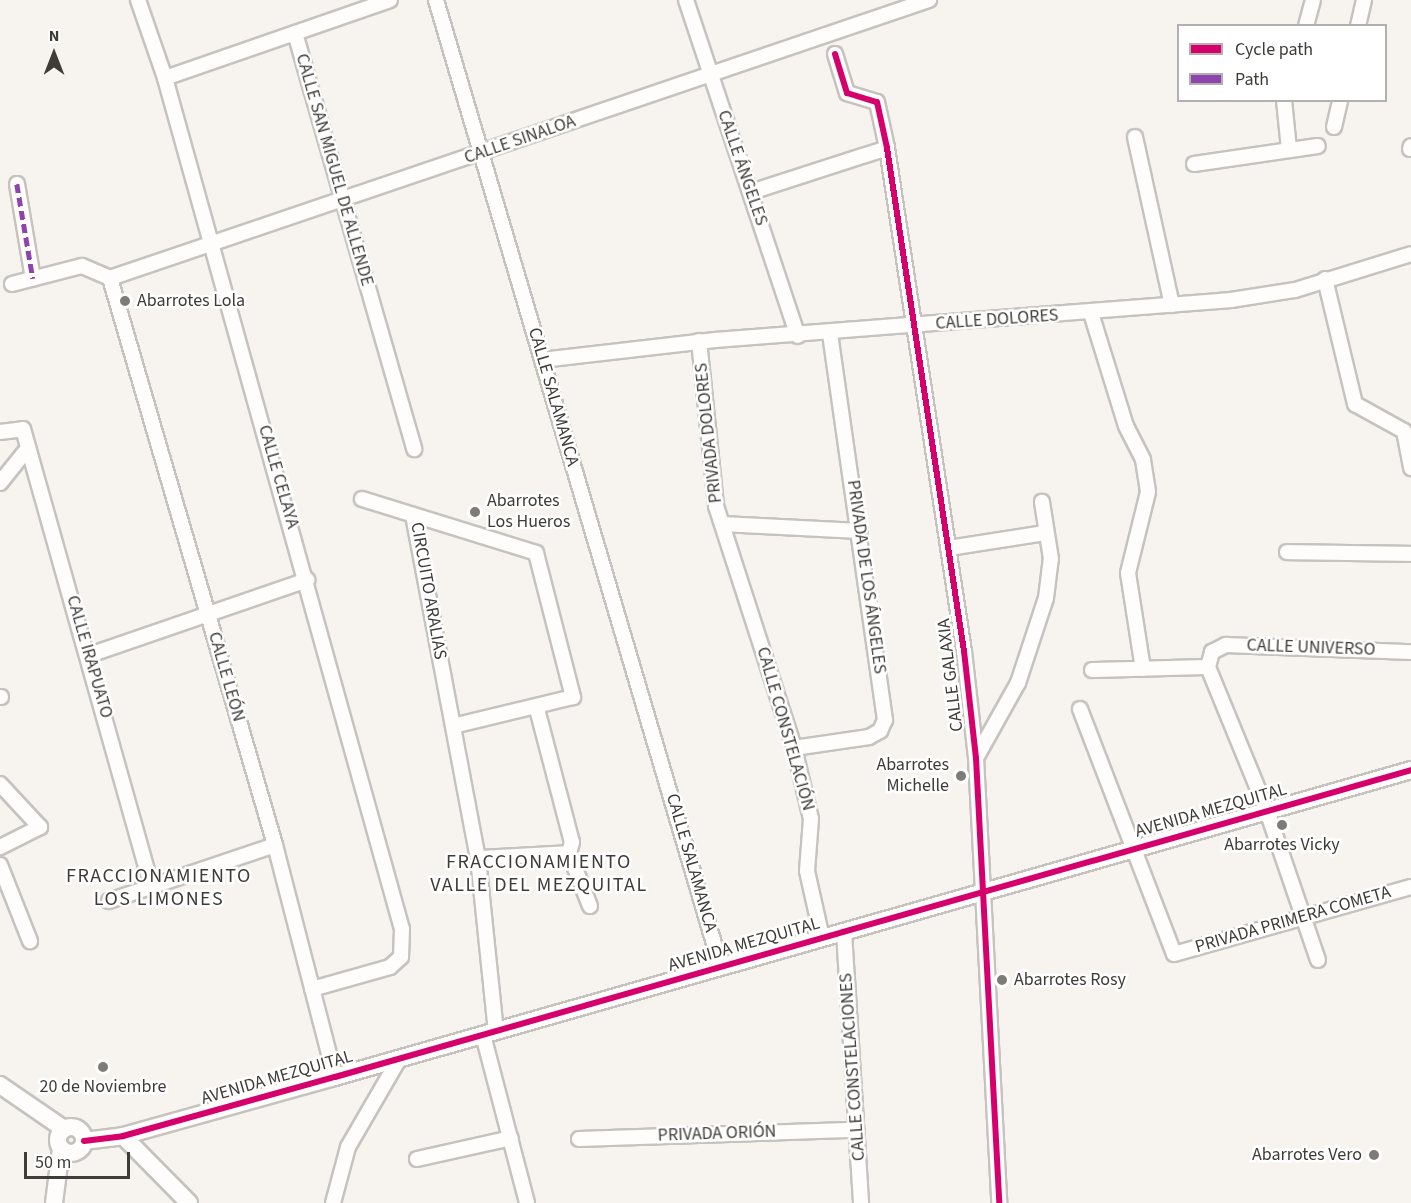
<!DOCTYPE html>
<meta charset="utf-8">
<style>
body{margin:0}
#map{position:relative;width:1411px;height:1203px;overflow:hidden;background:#f7f3ee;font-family:"Source Sans 3",sans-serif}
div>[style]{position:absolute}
.roads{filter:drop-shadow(2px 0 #c6c3bf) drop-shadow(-2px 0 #c6c3bf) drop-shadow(0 2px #c6c3bf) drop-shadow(0 -2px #c6c3bf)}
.minor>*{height:14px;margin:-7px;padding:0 7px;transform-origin:7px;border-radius:7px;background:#fefdfc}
.tertiary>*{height:16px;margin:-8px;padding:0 8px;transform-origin:8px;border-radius:8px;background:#fefdfc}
.tertiary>.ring{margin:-8px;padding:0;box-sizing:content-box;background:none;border:16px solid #fefdfc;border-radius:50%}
.quiet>*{height:4.5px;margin-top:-2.25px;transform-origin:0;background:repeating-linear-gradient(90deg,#8e44ad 0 9px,transparent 0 13.5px)}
.cycleway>*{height:6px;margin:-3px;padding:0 3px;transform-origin:3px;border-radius:3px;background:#d6006c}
.dots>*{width:16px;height:16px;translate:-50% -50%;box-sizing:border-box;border:3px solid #fff;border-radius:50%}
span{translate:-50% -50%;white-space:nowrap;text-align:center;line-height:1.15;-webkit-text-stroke:5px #fff;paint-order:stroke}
.street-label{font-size:18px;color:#3f3c38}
.poi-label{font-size:18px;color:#3f3c38}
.left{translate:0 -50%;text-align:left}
.right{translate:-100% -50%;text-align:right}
.neighbourhood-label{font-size:20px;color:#3f3c38;letter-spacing:1.5px}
.legend{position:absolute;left:1177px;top:24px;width:210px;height:78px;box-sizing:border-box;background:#fff;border:2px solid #b2b1af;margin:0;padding:8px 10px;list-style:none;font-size:18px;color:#3f3c38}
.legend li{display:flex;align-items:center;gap:12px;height:30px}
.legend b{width:30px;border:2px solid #b2b1af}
.north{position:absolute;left:24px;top:24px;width:60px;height:60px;-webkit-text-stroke:4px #fff;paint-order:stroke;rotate:0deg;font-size:16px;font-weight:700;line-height:24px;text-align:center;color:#3f3c38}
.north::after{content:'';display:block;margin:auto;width:21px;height:27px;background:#3f3c38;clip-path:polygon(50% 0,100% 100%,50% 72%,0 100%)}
.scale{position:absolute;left:24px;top:1152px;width:106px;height:27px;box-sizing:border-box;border:3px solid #3f3c38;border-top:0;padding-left:8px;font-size:18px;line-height:21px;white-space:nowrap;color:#3f3c38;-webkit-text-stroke:4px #fff;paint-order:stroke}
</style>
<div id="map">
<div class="roads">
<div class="minor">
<div style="left:138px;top:0;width:83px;rotate:70.9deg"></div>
<div style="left:165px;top:78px;width:883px;rotate:74.44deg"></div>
<div style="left:402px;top:929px;width:28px;rotate:92deg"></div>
<div style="left:401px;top:957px;width:15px;rotate:138deg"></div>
<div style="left:390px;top:967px;width:81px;rotate:164.2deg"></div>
<div style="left:436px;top:0;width:1008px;rotate:73.58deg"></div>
<div style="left:686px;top:0;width:354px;rotate:71.6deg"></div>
<div style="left:1306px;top:26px;width:27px;rotate:-75deg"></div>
<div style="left:1358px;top:26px;width:27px;rotate:-77deg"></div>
<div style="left:295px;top:33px;width:433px;rotate:74deg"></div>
<div style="left:835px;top:54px;width:41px;rotate:72.9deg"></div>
<div style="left:847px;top:93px;width:31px;rotate:17deg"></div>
<div style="left:877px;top:102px;width:47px;rotate:77.7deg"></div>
<div style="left:887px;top:148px;width:509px;rotate:81.3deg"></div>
<div style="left:964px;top:651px;width:108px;rotate:83.6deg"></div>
<div style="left:976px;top:758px;width:446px;rotate:87deg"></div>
<div style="left:165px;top:78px;width:238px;rotate:-19.1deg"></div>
<div style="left:1284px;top:100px;width:49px;rotate:84.2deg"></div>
<div style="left:1334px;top:127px;width:28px;rotate:-77deg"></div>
<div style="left:1135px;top:137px;width:172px;rotate:77.6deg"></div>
<div style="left:1410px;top:149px;width:3px;rotate:-72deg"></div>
<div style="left:1194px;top:164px;width:125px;rotate:-8.3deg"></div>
<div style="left:17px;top:184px;width:96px;rotate:80.4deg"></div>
<div style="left:751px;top:192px;width:143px;rotate:-17.9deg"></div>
<div style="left:110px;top:278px;width:865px;rotate:-18.75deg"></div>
<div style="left:110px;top:278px;width:591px;rotate:73.77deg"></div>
<div style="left:275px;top:845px;width:240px;rotate:75.5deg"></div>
<div style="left:1325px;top:279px;width:129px;rotate:76.5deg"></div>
<div style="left:1355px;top:404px;width:56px;rotate:28.9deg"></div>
<div style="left:1404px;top:431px;width:38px;rotate:79deg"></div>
<div style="left:12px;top:284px;width:72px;rotate:-14.4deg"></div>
<div style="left:82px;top:266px;width:30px;rotate:23deg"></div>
<div style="left:1091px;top:313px;width:118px;rotate:72.8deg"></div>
<div style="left:1126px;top:426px;width:38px;rotate:63deg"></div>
<div style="left:1143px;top:460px;width:32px;rotate:81deg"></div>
<div style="left:1148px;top:492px;width:83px;rotate:103.9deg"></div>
<div style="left:1128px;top:573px;width:97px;rotate:81.1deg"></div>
<div style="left:699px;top:341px;width:166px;rotate:84.1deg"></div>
<div style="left:716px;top:506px;width:254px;rotate:72.1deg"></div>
<div style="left:794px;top:748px;width:73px;rotate:76.5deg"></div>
<div style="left:811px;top:819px;width:52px;rotate:94.4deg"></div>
<div style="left:807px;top:871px;width:69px;rotate:77.4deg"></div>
<div style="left:542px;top:360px;width:174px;rotate:-6.6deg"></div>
<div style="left:715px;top:340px;width:518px;rotate:-4.43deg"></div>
<div style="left:1231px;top:300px;width:65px;rotate:-8.9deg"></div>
<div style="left:1295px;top:290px;width:121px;rotate:-17.2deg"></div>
<div style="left:0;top:432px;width:23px;rotate:-7deg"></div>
<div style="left:23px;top:429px;width:476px;rotate:74.3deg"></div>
<div style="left:0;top:483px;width:45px;rotate:-51.3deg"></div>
<div style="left:362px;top:499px;width:182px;rotate:17.2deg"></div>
<div style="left:536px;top:553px;width:149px;rotate:75.6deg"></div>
<div style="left:573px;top:697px;width:123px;rotate:166.4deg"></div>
<div style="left:413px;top:515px;width:349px;rotate:79.3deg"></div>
<div style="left:478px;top:858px;width:174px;rotate:84.1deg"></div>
<div style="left:722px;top:524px;width:138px;rotate:2.9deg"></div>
<div style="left:949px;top:548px;width:97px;rotate:-8.9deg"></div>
<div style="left:1287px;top:552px;width:124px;rotate:0.9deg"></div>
<div style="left:89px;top:655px;width:231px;rotate:-19deg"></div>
<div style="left:1092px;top:670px;width:116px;rotate:-1.5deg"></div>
<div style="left:0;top:697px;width:1px"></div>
<div style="left:537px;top:709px;width:138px;rotate:75.3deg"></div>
<div style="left:572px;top:842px;width:11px;rotate:105deg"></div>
<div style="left:1080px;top:709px;width:262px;rotate:69deg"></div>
<div style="left:1174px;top:954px;width:246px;rotate:-15.8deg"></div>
<div style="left:794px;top:748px;width:76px;rotate:-8.3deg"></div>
<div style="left:869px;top:737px;width:13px;rotate:-29deg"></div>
<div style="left:880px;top:731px;width:12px;rotate:-66deg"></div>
<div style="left:885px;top:720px;width:390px;rotate:-98.1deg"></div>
<div style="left:976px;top:758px;width:86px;rotate:-60.8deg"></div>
<div style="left:1018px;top:683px;width:89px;rotate:-71.8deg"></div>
<div style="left:1046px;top:598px;width:39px;rotate:-83deg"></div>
<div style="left:1051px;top:559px;width:58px;rotate:-99deg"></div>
<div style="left:0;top:784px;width:59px;rotate:47.1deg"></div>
<div style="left:40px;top:827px;width:45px;rotate:153.4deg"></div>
<div style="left:569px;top:853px;width:57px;rotate:68.4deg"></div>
<div style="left:478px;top:858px;width:91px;rotate:-3.1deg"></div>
<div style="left:0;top:865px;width:82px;rotate:68.5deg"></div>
<div style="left:109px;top:901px;width:175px;rotate:-18.6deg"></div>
<div style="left:844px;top:932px;width:272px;rotate:86.4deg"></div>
<div style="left:1318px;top:960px;width:157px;rotate:-108.9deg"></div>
<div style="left:1267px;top:811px;width:156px;rotate:-112.3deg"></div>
<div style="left:1208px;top:667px;width:16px;rotate:-75deg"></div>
<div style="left:1212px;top:652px;width:16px;rotate:-27deg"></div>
<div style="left:1226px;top:645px;width:185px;rotate:2.2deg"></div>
<div style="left:483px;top:1035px;width:174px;rotate:75.3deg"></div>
<div style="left:579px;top:1139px;width:277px;rotate:-1.9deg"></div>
<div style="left:417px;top:1159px;width:96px;rotate:-12.6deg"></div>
<div style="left:333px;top:1203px;width:58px;rotate:-75deg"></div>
<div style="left:348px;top:1147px;width:102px;rotate:-59.9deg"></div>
</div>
<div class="tertiary">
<div style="left:0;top:1085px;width:78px;rotate:34.5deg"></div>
<div class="ring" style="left:58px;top:1127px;width:10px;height:10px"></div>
<div style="left:123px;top:1136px;width:94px;rotate:45.4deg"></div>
<div style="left:84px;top:1141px;width:39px;rotate:-7deg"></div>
<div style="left:123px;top:1136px;width:220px;rotate:-15.6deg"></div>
<div style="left:335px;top:1077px;width:1119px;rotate:-15.92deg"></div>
<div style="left:54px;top:1203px;width:55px;rotate:-82.7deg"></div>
</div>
</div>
<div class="quiet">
<div style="left:17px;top:184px;width:96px;rotate:80.4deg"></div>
</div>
<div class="cycleway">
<div style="left:835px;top:54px;width:41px;rotate:72.9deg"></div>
<div style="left:847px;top:93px;width:31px;rotate:17deg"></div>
<div style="left:877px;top:102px;width:47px;rotate:77.7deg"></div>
<div style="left:887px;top:148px;width:509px;rotate:81.3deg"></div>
<div style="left:964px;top:651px;width:108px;rotate:83.6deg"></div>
<div style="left:976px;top:758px;width:446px;rotate:87deg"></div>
<div style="left:84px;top:1141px;width:39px;rotate:-7deg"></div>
<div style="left:123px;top:1136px;width:220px;rotate:-15.6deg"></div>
<div style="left:335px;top:1077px;width:1119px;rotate:-15.92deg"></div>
</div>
<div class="dots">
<div style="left:125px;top:301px;background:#7f7c78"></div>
<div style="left:475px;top:512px;background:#7f7c78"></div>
<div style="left:961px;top:776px;background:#7f7c78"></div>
<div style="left:1282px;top:825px;background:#7f7c78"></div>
<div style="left:1002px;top:980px;background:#7f7c78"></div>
<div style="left:103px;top:1067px;background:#7f7c78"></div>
<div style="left:1374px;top:1155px;background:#7f7c78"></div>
</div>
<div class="street-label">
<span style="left:520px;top:140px;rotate:-19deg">CALLE SINALOA</span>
<span style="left:742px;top:168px;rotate:71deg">CALLE ÁNGELES</span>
<span style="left:334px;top:170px;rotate:74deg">CALLE SAN MIGUEL DE ALLENDE</span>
<span style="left:997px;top:320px;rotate:-4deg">CALLE DOLORES</span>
<span style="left:553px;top:397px;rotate:74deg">CALLE SALAMANCA</span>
<span style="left:709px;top:433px;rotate:-96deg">PRIVADA DOLORES</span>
<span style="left:278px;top:477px;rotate:74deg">CALLE CELAYA</span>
<span style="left:866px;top:577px;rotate:82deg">PRIVADA DE LOS ÁNGELES</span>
<span style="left:428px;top:591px;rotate:80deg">CIRCUITO ARALIAS</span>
<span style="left:1311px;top:648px;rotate:2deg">CALLE UNIVERSO</span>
<span style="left:89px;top:657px;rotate:74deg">CALLE IRAPUATO</span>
<span style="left:951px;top:675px;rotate:-97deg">CALLE GALAXIA</span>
<span style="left:226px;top:677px;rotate:74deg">CALLE LEÓN</span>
<span style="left:785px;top:729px;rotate:74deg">CALLE CONSTELACIÓN</span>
<span style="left:1211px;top:811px;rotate:-16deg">AVENIDA MEZQUITAL</span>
<span style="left:691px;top:863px;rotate:74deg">CALLE SALAMANCA</span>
<span style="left:1293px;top:920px;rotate:-16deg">PRIVADA PRIMERA COMETA</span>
<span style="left:744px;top:945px;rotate:-16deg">AVENIDA MEZQUITAL</span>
<span style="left:853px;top:1067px;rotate:-94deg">CALLE CONSTELACIONES</span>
<span style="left:277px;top:1078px;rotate:-16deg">AVENIDA MEZQUITAL</span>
<span style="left:717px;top:1134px;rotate:-2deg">PRIVADA ORIÓN</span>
</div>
<div class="poi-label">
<span class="left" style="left:137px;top:301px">Abarrotes Lola</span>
<span class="left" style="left:487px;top:512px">Abarrotes<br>Los Hueros</span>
<span class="right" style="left:949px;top:776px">Abarrotes<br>Michelle</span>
<span style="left:1282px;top:845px">Abarrotes Vicky</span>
<span class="left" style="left:1014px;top:980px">Abarrotes Rosy</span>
<span style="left:103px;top:1087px">20 de Noviembre</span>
<span class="right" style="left:1362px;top:1155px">Abarrotes Vero</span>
</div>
<div class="neighbourhood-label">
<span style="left:539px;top:874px">FRACCIONAMIENTO<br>VALLE DEL MEZQUITAL</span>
<span style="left:159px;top:888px">FRACCIONAMIENTO<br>LOS LIMONES</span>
</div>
<ul class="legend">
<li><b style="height:8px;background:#d6006c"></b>Cycle path</li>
<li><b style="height:8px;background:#8e44ad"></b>Path</li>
</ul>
<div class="north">N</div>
<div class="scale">50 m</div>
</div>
